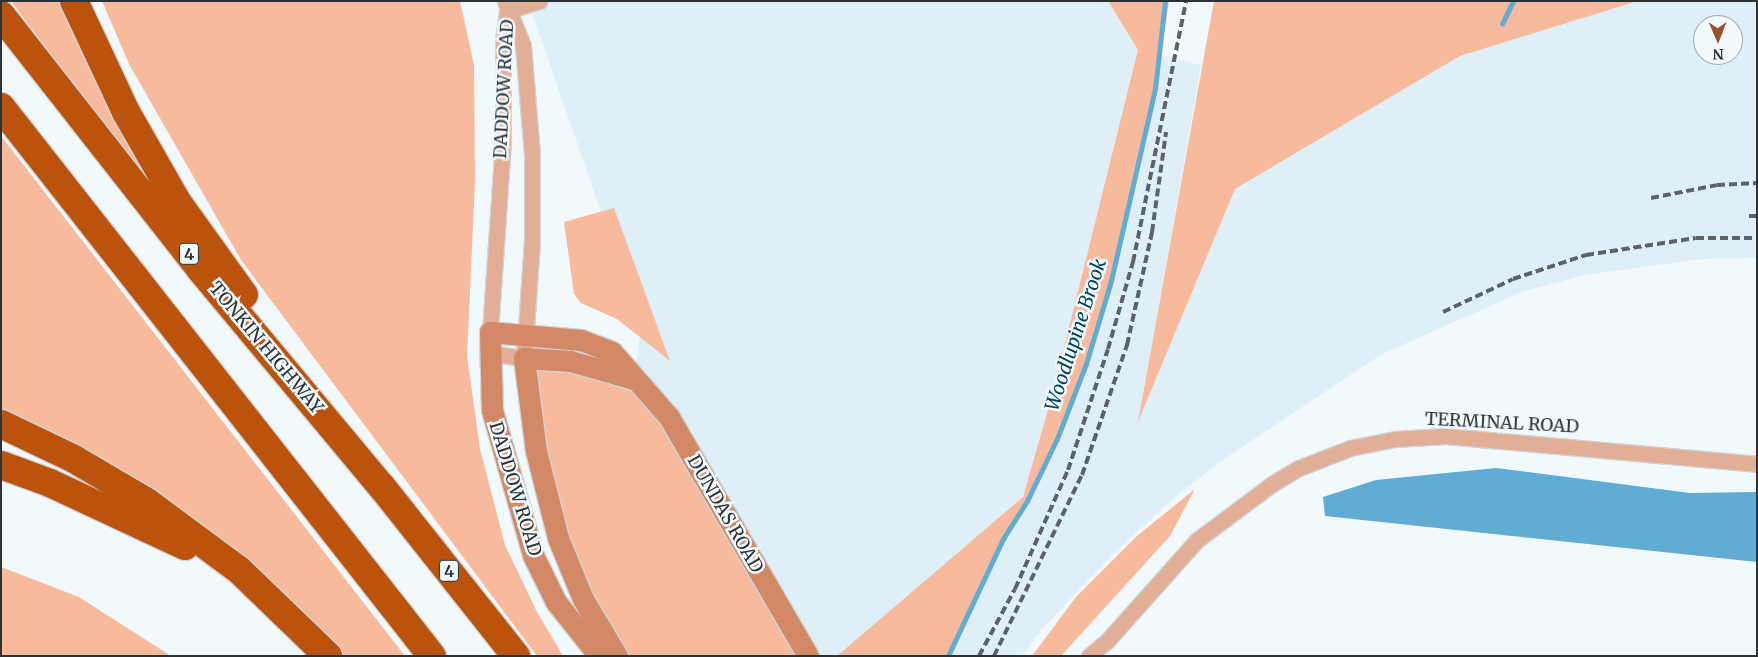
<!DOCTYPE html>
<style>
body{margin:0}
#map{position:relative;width:1758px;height:657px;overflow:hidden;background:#f1f9fd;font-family:Merriweather,serif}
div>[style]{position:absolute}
.built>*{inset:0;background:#dfeff8}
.green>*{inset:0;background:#f8ba9c}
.water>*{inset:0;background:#61acd2}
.stream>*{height:4.5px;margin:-2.25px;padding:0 2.25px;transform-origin:2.25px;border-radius:2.25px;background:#61acd2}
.roads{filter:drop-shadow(1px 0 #ced5d9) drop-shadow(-1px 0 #ced5d9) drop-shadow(0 1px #ced5d9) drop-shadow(0 -1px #ced5d9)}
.minor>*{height:15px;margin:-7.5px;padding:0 7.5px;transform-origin:7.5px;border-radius:7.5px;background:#e2ae96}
.secondary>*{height:21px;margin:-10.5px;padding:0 10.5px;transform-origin:10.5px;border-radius:10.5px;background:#d38965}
.motorway>*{height:28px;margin:-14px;padding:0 14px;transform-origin:14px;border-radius:14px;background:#bc530c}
.rail>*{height:4px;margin-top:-2px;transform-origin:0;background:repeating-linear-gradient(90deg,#5c6367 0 8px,transparent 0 12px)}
span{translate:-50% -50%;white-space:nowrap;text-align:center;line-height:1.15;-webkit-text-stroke:5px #f1f9fd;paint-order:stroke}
.shield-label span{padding:1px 4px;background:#f1f9fd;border:1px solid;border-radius:4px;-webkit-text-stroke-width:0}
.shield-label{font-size:16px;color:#2c3337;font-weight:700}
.street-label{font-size:18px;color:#2c3337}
.water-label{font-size:19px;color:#00425c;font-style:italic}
.frame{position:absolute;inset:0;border:2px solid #2c3337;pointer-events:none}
.north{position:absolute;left:1693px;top:15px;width:50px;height:50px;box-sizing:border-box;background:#f1f9fd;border:1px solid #a2aaae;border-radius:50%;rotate:179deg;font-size:14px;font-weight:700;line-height:20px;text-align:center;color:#2c3337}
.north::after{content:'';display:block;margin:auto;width:18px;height:22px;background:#97502b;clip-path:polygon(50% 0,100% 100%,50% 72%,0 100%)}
</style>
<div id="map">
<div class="built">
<div style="clip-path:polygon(evenodd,528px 1px,1108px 1px,1138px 50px,1201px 65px,1139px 420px,1235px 189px,1460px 56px,1638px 1px,1757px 1px,1757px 258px,1702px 259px,1585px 275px,1524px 291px,1382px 354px,1230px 455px,1177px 495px,1112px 555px,1043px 628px,1022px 656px,948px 656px,1003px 539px,838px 656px,791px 656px,633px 391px,641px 328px,528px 1px,1703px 25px,1733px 25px,1733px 55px,1703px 55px,1703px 25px)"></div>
</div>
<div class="green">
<div style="clip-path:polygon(11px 1px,62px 1px,167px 211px)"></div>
<div style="clip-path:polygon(102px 1px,460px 1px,474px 65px,475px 183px,467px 356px,480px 449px,505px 545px,537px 612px,563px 656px,537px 656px,241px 260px,129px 64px)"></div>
<div style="clip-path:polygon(1108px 1px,1169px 1px,1155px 89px,1111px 281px,1086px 364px,1057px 439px,1027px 501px,1003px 539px,948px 656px,837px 656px,1023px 497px,1052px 396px,1138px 50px)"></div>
<div style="clip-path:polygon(1214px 1px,1638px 1px,1460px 56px,1235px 189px,1138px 422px)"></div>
<div style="clip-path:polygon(1px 136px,405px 656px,339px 656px,1px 411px)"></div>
<div style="clip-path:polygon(614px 208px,670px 361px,617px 319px,581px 303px,574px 294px,564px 222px)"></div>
<div style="clip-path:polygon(524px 358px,634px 379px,808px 656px,617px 656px,583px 599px)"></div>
<div style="clip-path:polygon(1195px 489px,1170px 536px,1061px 656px,1032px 656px,1076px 597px,1137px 536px)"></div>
<div style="clip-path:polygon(1px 567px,79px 597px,171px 656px,1px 656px)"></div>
</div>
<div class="water">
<div style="clip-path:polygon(1496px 468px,1690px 493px,1757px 492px,1757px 562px,1325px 516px,1323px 497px,1376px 480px)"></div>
</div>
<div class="stream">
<div style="left:1502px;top:24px;width:25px;rotate:-64deg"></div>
<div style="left:948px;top:656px;width:129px;rotate:-64.8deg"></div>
<div style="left:1003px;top:539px;width:45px;rotate:-57.7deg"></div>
<div style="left:1027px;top:501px;width:69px;rotate:-64.2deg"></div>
<div style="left:1057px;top:439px;width:80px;rotate:-68.9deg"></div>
<div style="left:1086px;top:364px;width:87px;rotate:-73.2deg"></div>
<div style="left:1111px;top:281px;width:197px;rotate:-77.1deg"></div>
<div style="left:1155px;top:89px;width:89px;rotate:-83.5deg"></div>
</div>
<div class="roads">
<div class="minor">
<div style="left:507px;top:11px;width:34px;rotate:-17deg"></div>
<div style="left:490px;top:332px;width:193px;rotate:-86.1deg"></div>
<div style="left:503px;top:139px;width:98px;rotate:-90deg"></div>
<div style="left:503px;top:41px;width:30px;rotate:-82deg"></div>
<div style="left:488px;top:353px;width:36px;rotate:8deg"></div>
<div style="left:524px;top:358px;width:118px;rotate:-86.1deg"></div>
<div style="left:532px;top:240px;width:85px;rotate:-90deg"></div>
<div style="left:532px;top:155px;width:110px;rotate:-94.7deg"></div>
<div style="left:523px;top:45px;width:48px;rotate:-112.2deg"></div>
<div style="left:1089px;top:656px;width:23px;rotate:-40deg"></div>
<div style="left:1107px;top:641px;width:135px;rotate:-48.3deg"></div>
<div style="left:1197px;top:540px;width:94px;rotate:-36.7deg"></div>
<div style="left:1272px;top:484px;width:31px;rotate:-31deg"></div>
<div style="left:1299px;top:468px;width:55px;rotate:-21.4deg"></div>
<div style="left:1350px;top:448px;width:46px;rotate:-11.3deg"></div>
<div style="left:1395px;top:439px;width:50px;rotate:-3.4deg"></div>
<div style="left:1445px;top:436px;width:313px;rotate:5.1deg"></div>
</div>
<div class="secondary">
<div style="left:599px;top:656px;width:69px;rotate:-128.5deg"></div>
<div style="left:556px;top:602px;width:52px;rotate:-116.1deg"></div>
<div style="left:533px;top:555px;width:151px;rotate:-105.8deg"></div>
<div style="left:492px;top:410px;width:78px;rotate:-91.5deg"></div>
<div style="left:490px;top:332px;width:91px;rotate:5deg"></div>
<div style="left:581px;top:340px;width:33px;rotate:21deg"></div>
<div style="left:612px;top:352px;width:86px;rotate:48.8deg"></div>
<div style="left:669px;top:417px;width:276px;rotate:59.8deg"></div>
<div style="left:617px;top:656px;width:66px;rotate:-120.8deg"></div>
<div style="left:583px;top:599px;width:66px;rotate:-112.3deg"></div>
<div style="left:558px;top:538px;width:90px;rotate:-104.2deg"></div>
<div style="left:536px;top:451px;width:94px;rotate:-97.4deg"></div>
<div style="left:524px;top:358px;width:46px;rotate:3.7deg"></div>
<div style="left:570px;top:361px;width:66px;rotate:15.7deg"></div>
</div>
<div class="motorway">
<div style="left:74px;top:1px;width:123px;rotate:64.9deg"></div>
<div style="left:126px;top:112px;width:105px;rotate:60.3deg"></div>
<div style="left:178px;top:203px;width:113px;rotate:54.3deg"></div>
<div style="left:1px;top:15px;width:324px;rotate:51.9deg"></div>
<div style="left:201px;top:270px;width:283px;rotate:50.2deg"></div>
<div style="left:382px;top:487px;width:216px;rotate:51.6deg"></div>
<div style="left:1px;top:107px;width:698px;rotate:51.87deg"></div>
<div style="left:1px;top:424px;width:81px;rotate:25.6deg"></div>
<div style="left:74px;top:459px;width:85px;rotate:30.5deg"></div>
<div style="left:147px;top:502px;width:114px;rotate:36.5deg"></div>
<div style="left:239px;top:570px;width:124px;rotate:44deg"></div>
<div style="left:1px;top:465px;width:52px;rotate:20.2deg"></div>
<div style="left:50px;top:483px;width:149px;rotate:25deg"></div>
</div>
</div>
<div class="rail">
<div style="left:1651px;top:198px;width:67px;rotate:-11.1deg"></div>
<div style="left:1717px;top:185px;width:40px;rotate:-2.9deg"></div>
<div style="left:1749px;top:216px;width:8px"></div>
<div style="left:1443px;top:312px;width:77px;rotate:-25.2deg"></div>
<div style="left:1513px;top:279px;width:77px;rotate:-18.2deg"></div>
<div style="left:1586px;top:255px;width:111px;rotate:-8.8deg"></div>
<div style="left:1696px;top:238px;width:61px"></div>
<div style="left:979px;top:656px;width:76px;rotate:-61.8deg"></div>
<div style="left:1015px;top:589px;width:130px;rotate:-66deg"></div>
<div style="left:1068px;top:470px;width:127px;rotate:-71.7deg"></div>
<div style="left:1108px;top:349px;width:91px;rotate:-74deg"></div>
<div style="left:1133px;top:262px;width:266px;rotate:-78.5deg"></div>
<div style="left:994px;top:656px;width:201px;rotate:-64.1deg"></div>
<div style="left:1082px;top:475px;width:138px;rotate:-70.9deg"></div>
<div style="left:1127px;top:345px;width:116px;rotate:-77.5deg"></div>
<div style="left:1152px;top:232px;width:101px;rotate:-82deg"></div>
</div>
<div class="shield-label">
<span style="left:189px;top:254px">4</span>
<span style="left:449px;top:571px">4</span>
</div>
<div class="street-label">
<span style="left:504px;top:89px;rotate:-87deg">DADDOW ROAD</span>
<span style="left:266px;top:348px;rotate:50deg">TONKIN HIGHWAY</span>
<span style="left:1502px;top:423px;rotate:3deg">TERMINAL ROAD</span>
<span style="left:515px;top:489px;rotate:73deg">DADDOW ROAD</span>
<span style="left:725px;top:514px;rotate:60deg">DUNDAS ROAD</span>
</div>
<div class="water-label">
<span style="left:1076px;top:335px;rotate:-72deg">Woodlupine Brook</span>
</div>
<div class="frame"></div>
<div class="north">N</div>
</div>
